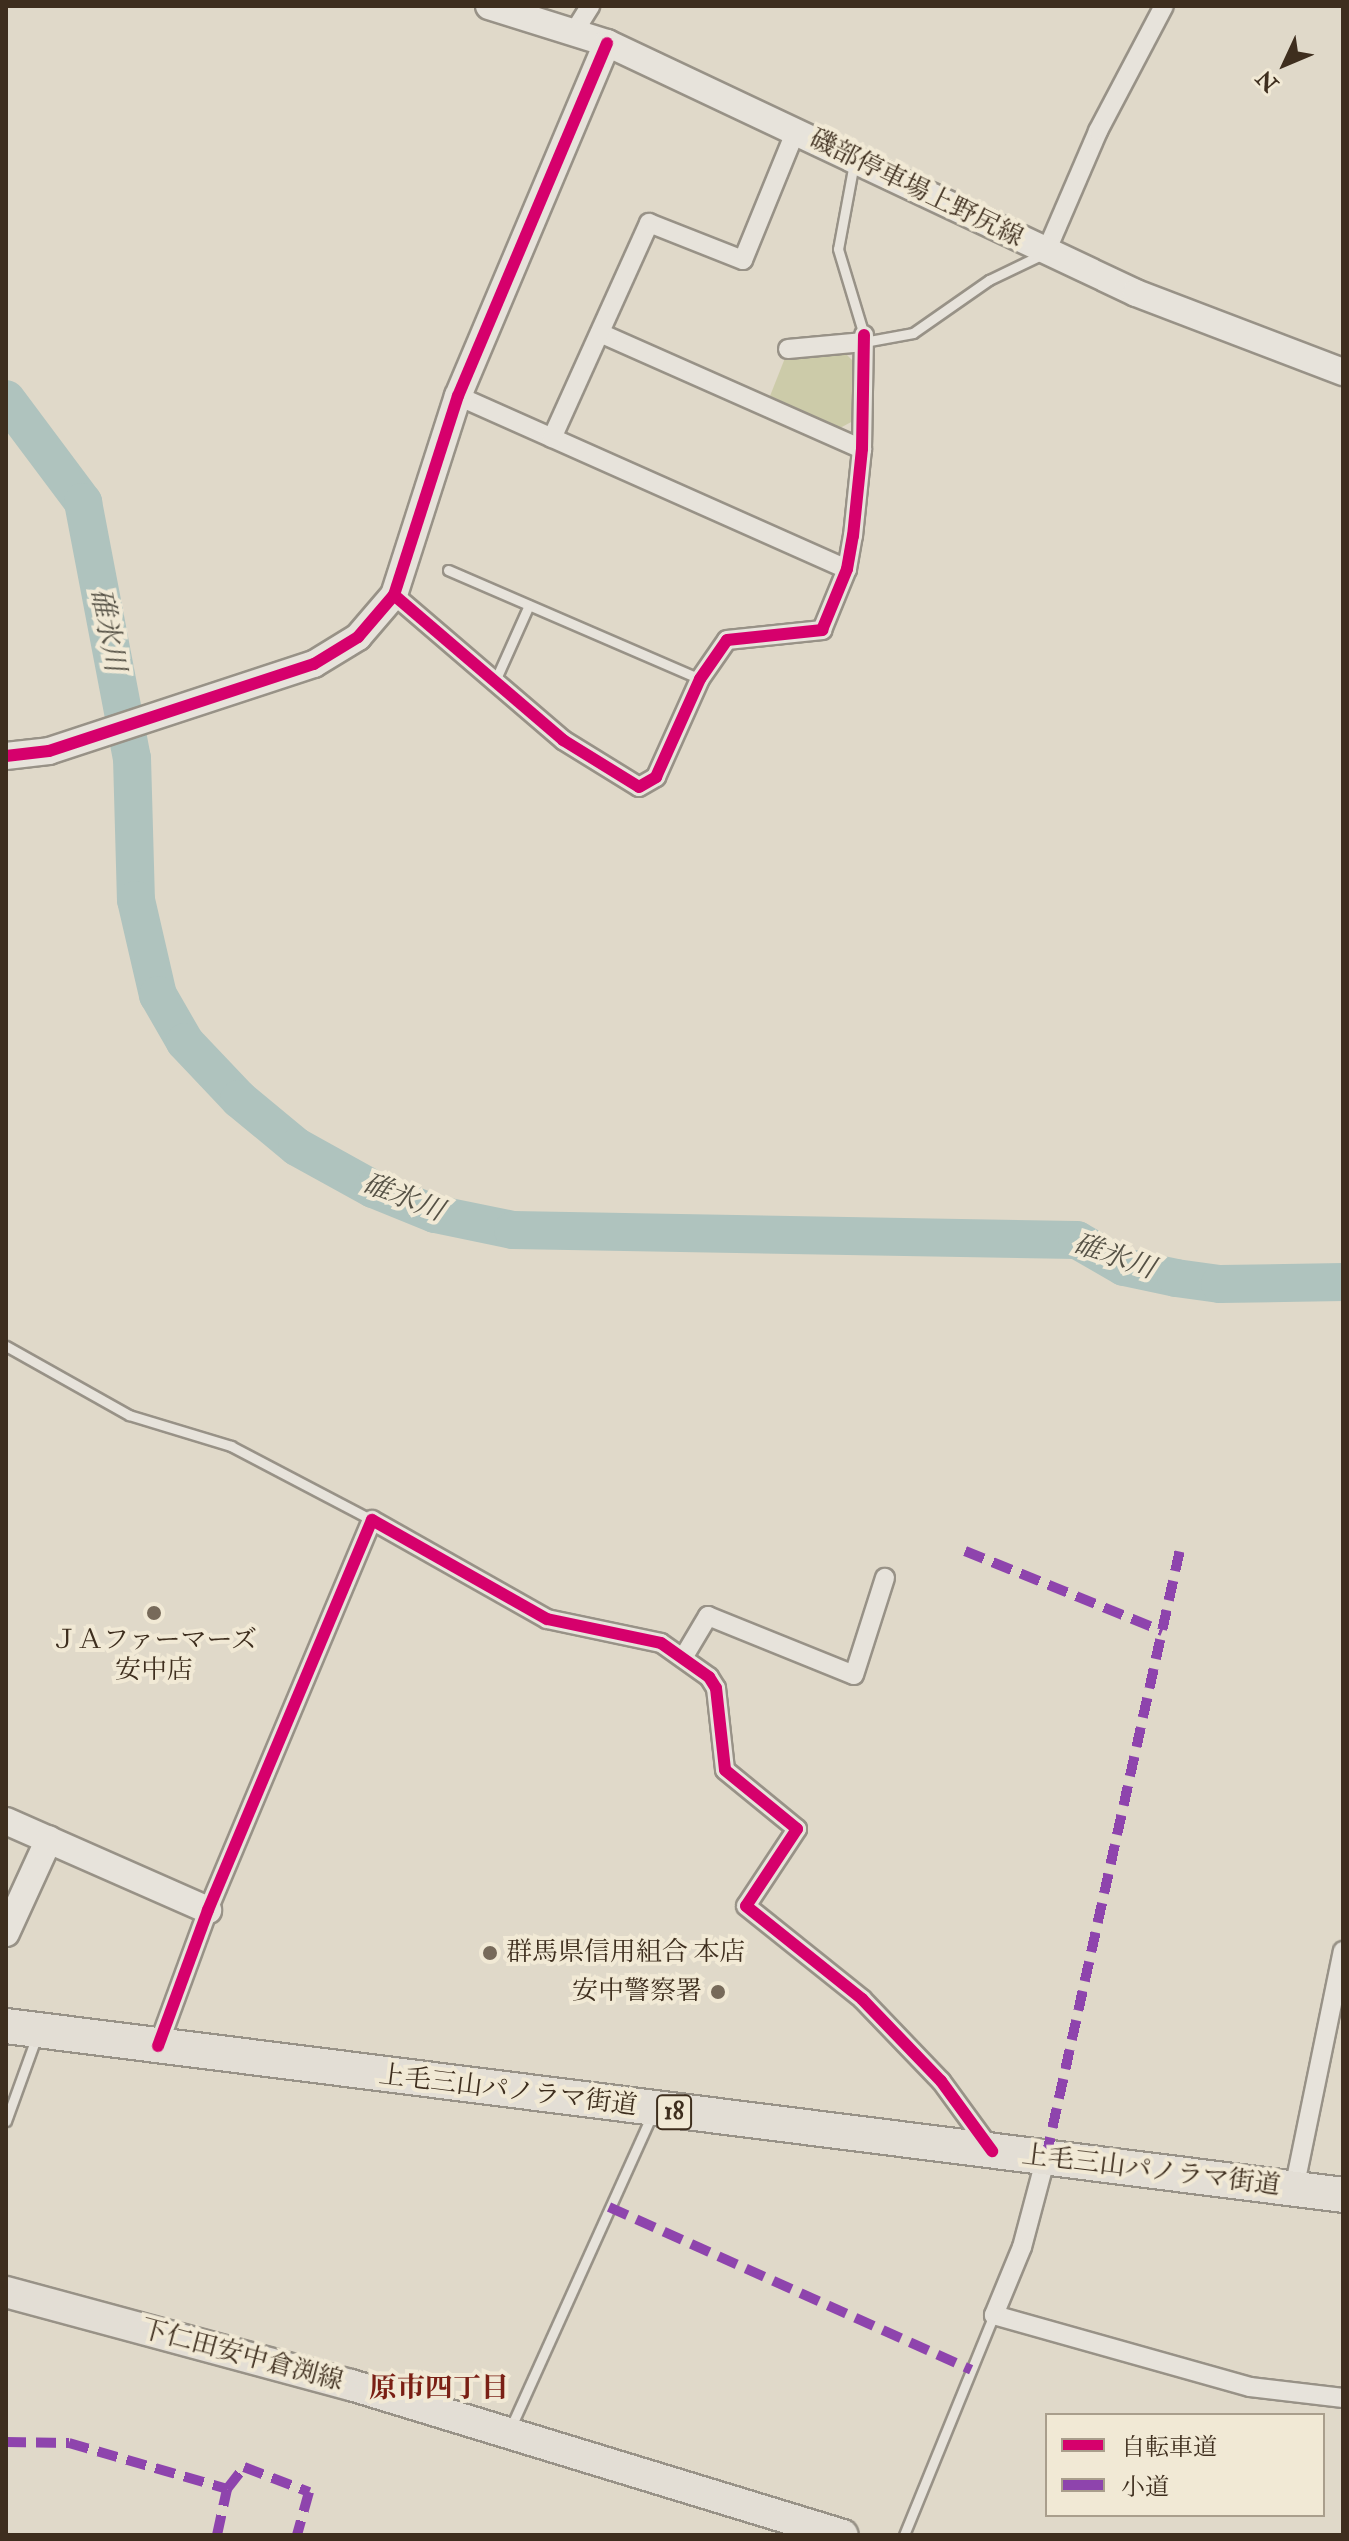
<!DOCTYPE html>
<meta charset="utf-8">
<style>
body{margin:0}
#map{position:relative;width:1349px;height:2541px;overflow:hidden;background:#e0d9c9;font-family:"IM FELL Double Pica","Noto Serif JP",serif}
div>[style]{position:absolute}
.green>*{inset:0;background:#cccba9}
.river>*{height:38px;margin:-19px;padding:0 19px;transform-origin:19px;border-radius:19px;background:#afc3be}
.roads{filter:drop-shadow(2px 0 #989287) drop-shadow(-2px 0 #989287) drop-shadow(0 2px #989287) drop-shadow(0 -2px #989287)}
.lane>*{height:9px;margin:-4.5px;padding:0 4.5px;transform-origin:4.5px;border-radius:4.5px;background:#e7e3db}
.street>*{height:18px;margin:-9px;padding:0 9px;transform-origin:9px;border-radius:9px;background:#e7e3db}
.secondary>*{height:26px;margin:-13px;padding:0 13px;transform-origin:13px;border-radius:13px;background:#e7e3db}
.primary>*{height:30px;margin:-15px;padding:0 15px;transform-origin:15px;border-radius:15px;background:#e3ded5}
.highway>*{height:34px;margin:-17px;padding:0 17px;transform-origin:17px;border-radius:17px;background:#e3ded5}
.quiet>*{height:10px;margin-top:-5px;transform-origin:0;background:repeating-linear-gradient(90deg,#8e44ad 0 20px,transparent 0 30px)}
.cycleway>*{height:12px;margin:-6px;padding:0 6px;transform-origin:6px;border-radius:6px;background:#d6006c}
.dots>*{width:22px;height:22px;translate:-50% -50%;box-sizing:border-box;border:4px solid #f1e9d5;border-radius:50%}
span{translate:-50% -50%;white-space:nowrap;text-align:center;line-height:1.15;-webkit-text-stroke:8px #f1e9d5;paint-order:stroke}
.shield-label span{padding:2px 6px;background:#f1e9d5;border:2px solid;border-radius:6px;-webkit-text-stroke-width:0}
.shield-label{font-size:24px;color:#3e2e1e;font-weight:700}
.street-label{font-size:26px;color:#3e2e1e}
.poi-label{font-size:26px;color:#3e2e1e}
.left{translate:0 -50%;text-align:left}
.right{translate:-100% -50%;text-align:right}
.water-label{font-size:28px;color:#555145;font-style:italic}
.neighbourhood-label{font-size:28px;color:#7a1f14;font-weight:700}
.frame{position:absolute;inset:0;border:8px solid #3e2e1e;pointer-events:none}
.legend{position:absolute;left:1045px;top:2413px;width:280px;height:104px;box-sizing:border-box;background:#f1e9d5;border:2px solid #a99e8c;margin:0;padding:10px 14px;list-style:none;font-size:24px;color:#3e2e1e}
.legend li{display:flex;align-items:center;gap:16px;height:40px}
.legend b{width:40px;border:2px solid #a99e8c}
.north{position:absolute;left:1245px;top:24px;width:80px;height:80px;-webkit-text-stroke:6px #f1e9d5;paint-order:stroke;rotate:226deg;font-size:22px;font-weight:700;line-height:32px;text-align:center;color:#3e2e1e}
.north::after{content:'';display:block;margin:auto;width:28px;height:36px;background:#3e2e1e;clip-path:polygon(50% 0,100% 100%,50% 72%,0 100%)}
</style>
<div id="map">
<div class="green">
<div style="clip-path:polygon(841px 349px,853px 361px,853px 421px,840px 428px,770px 396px,785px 358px)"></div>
</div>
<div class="river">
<div style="left:6px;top:399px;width:129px;rotate:53.2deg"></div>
<div style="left:83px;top:502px;width:261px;rotate:79.2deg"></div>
<div style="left:132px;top:758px;width:142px;rotate:88.4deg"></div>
<div style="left:136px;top:900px;width:98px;rotate:77deg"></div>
<div style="left:158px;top:995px;width:54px;rotate:60.1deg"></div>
<div style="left:185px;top:1042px;width:79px;rotate:46.5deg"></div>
<div style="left:239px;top:1099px;width:75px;rotate:39.6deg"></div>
<div style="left:297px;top:1147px;width:87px;rotate:28.9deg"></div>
<div style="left:373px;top:1189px;width:67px;rotate:22deg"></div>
<div style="left:435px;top:1214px;width:80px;rotate:11.6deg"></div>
<div style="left:513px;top:1230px;width:564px;rotate:1.02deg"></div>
<div style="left:1077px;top:1240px;width:54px;rotate:29.9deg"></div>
<div style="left:1124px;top:1267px;width:53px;rotate:11.9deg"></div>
<div style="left:1176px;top:1278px;width:44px;rotate:7.8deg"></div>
<div style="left:1220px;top:1284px;width:123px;rotate:-0.9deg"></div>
</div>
<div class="roads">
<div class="lane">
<div style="left:854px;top:163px;width:87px;rotate:100.5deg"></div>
<div style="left:838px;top:249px;width:90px;rotate:73.2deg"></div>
<div style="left:864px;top:342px;width:50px;rotate:-10.4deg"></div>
<div style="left:913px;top:333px;width:93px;rotate:-34.9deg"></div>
<div style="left:989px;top:280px;width:58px;rotate:-25.7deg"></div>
<div style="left:448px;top:570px;width:275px;rotate:23.4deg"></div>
<div style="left:495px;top:681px;width:83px;rotate:-65.9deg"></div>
<div style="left:6px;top:1346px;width:141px;rotate:29.3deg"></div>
<div style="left:129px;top:1415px;width:107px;rotate:16.9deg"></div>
<div style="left:231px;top:1446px;width:159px;rotate:27.7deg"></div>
<div style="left:6px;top:2121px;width:88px;rotate:-70.1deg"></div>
<div style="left:510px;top:2429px;width:346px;rotate:-65.7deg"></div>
<div style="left:904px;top:2535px;width:238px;rotate:-67.8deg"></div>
</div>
<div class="street">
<div style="left:574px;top:32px;width:31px;rotate:-58deg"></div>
<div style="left:1046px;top:252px;width:132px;rotate:-66.7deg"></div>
<div style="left:1098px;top:131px;width:141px;rotate:-62.2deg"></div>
<div style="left:600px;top:333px;width:287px;rotate:23.9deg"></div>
<div style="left:788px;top:349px;width:76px;rotate:-5.3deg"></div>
<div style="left:458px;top:396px;width:426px;rotate:24deg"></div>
<div style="left:552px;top:438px;width:236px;rotate:-65.7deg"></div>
<div style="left:649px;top:223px;width:101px;rotate:21.5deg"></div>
<div style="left:743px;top:260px;width:140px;rotate:-67.8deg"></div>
<div style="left:394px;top:595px;width:223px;rotate:40.6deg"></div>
<div style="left:563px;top:740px;width:89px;rotate:31.7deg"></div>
<div style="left:639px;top:787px;width:20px;rotate:-30deg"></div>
<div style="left:656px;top:777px;width:107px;rotate:-65.8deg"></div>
<div style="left:700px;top:679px;width:47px;rotate:-55.3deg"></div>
<div style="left:727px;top:640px;width:96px;rotate:-6deg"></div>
<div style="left:822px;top:630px;width:66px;rotate:-67.7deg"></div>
<div style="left:847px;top:569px;width:34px;rotate:-80deg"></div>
<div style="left:853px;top:536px;width:87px;rotate:-84.1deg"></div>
<div style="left:862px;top:449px;width:114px;rotate:-89deg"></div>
<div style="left:683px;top:1658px;width:49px;rotate:-59.2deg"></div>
<div style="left:708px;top:1616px;width:157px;rotate:22deg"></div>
<div style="left:854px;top:1675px;width:102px;rotate:-72.3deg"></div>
<div style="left:158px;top:2046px;width:145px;rotate:-69.8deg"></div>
<div style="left:208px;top:1910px;width:423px;rotate:-67.2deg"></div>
<div style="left:372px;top:1520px;width:201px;rotate:29.5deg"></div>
<div style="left:547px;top:1619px;width:116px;rotate:11.9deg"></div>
<div style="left:661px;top:1643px;width:59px;rotate:35.3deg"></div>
<div style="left:709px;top:1677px;width:13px;rotate:58deg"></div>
<div style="left:716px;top:1688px;width:82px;rotate:83.7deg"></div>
<div style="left:725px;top:1770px;width:93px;rotate:39.3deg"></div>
<div style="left:797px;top:1829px;width:92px;rotate:123.5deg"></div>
<div style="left:746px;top:1906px;width:149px;rotate:38.7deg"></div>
<div style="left:862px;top:1999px;width:114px;rotate:46.1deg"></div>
<div style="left:941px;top:2081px;width:87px;rotate:53.9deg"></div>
<div style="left:1046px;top:2157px;width:93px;rotate:104.9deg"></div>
<div style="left:1022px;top:2247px;width:74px;rotate:112.4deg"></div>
<div style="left:994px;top:2315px;width:266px;rotate:15.7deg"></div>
<div style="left:1250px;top:2387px;width:94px;rotate:6.7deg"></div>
<div style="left:1294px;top:2189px;width:243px;rotate:-78.4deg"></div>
</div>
<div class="secondary">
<div style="left:489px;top:6px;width:124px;rotate:17.4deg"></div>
<div style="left:607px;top:43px;width:585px;rotate:25.29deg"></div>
<div style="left:1136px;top:293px;width:222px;rotate:20.9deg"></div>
<div style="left:6px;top:756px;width:43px;rotate:-6.6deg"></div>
<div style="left:49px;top:751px;width:279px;rotate:-18.2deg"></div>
<div style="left:314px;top:664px;width:52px;rotate:-31.5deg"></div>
<div style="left:358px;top:637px;width:55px;rotate:-49.4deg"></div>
<div style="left:394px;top:595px;width:209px;rotate:-72.2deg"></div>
<div style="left:458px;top:396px;width:383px;rotate:-67.1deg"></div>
<div style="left:6px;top:1821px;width:221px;rotate:23.8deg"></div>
<div style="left:6px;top:1933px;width:103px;rotate:-65.4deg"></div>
</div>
<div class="primary">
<div style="left:6px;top:2292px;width:357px;rotate:15.1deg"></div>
<div style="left:351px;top:2385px;width:514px;rotate:16.96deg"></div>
</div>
<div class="highway">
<div style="left:6px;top:2026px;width:1348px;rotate:7.2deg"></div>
</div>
</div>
<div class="quiet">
<div style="left:965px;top:1551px;width:213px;rotate:22.1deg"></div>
<div style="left:1046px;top:2157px;width:627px;rotate:-77.56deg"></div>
<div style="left:609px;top:2207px;width:397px;rotate:24.2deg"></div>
<div style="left:6px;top:2442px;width:63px;rotate:0.9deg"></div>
<div style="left:69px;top:2443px;width:165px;rotate:16.2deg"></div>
<div style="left:227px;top:2489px;width:28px;rotate:-52deg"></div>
<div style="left:244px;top:2467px;width:70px;rotate:21deg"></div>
<div style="left:309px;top:2492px;width:45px;rotate:105.6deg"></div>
<div style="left:217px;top:2535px;width:47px;rotate:-77.7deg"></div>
</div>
<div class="cycleway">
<div style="left:394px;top:595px;width:223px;rotate:40.6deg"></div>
<div style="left:563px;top:740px;width:89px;rotate:31.7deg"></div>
<div style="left:639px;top:787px;width:20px;rotate:-30deg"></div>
<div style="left:656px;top:777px;width:107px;rotate:-65.8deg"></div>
<div style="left:700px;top:679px;width:47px;rotate:-55.3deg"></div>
<div style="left:727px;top:640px;width:96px;rotate:-6deg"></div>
<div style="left:822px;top:630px;width:66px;rotate:-67.7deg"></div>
<div style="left:847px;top:569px;width:34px;rotate:-80deg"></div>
<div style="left:853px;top:536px;width:87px;rotate:-84.1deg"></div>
<div style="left:862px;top:449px;width:114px;rotate:-89deg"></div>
<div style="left:6px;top:756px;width:43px;rotate:-6.6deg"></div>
<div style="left:49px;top:751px;width:279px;rotate:-18.2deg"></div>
<div style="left:314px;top:664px;width:52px;rotate:-31.5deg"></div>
<div style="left:358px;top:637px;width:55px;rotate:-49.4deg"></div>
<div style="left:394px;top:595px;width:209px;rotate:-72.2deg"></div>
<div style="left:458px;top:396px;width:383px;rotate:-67.1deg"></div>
<div style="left:158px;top:2046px;width:145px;rotate:-69.8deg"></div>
<div style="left:208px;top:1910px;width:423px;rotate:-67.2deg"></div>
<div style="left:372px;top:1520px;width:201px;rotate:29.5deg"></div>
<div style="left:547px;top:1619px;width:116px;rotate:11.9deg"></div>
<div style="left:661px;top:1643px;width:59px;rotate:35.3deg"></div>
<div style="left:709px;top:1677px;width:13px;rotate:58deg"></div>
<div style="left:716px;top:1688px;width:82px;rotate:83.7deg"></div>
<div style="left:725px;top:1770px;width:93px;rotate:39.3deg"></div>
<div style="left:797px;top:1829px;width:92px;rotate:123.5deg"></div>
<div style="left:746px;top:1906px;width:149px;rotate:38.7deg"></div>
<div style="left:862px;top:1999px;width:114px;rotate:46.1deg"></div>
<div style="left:941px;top:2081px;width:87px;rotate:53.9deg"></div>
</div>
<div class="dots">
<div style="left:154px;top:1613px;background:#776a5a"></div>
<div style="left:490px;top:1953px;background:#776a5a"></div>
<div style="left:718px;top:1992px;background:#776a5a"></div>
</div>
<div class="shield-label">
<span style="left:674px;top:2112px">18</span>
</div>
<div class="street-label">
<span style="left:916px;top:189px;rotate:26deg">磯部停車場上野尻線</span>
<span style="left:508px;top:2091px;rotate:7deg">上毛三山パノラマ街道</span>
<span style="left:1151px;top:2171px;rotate:7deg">上毛三山パノラマ街道</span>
<span style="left:242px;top:2356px;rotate:15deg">下仁田安中倉渕線</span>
</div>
<div class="poi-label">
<span style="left:154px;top:1656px">ＪＡファーマーズ<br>安中店</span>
<span class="left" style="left:506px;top:1953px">群馬県信用組合 本店</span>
<span class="right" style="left:702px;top:1992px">安中警察署</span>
</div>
<div class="water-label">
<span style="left:107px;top:630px;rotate:79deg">碓氷川</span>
<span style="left:403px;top:1198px;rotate:21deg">碓氷川</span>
<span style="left:1114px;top:1257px;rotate:19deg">碓氷川</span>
</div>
<div class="neighbourhood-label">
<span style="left:439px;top:2389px">原市四丁目</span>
</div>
<div class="frame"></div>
<ul class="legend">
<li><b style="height:10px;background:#d6006c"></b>自転車道</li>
<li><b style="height:10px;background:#8e44ad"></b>小道</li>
</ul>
<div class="north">N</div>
</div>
